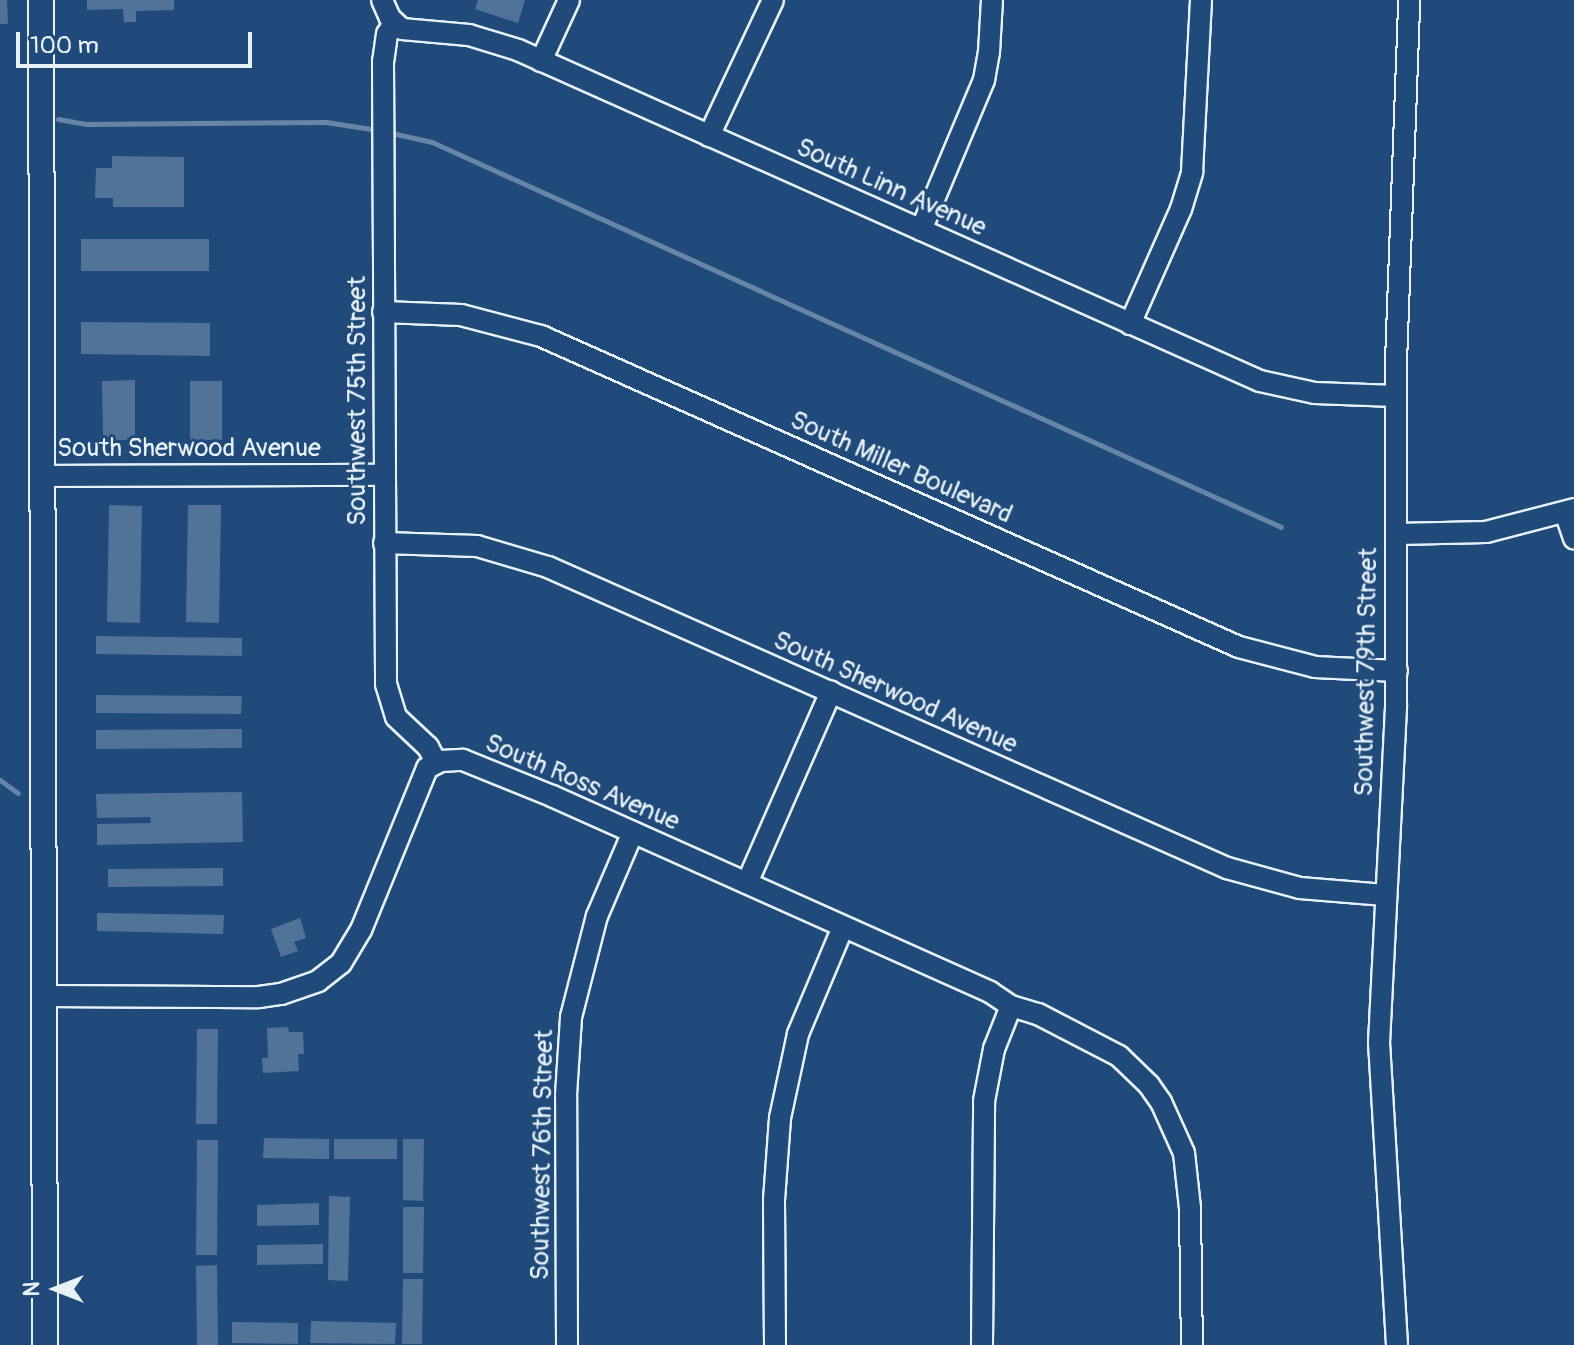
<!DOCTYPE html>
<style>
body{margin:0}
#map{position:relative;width:1574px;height:1345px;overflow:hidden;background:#1f4a7a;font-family:Pangolin,sans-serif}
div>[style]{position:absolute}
.stream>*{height:5px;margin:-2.5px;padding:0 2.5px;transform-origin:2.5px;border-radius:2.5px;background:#6685a7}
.building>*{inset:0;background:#517399}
.roads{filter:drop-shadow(2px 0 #e8f1f8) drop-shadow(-2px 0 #e8f1f8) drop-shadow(0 2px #e8f1f8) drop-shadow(0 -2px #e8f1f8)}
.minor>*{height:20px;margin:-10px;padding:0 10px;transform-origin:10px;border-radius:10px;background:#1f4a7a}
.major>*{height:24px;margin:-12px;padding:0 12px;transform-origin:12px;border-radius:12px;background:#1f4a7a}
span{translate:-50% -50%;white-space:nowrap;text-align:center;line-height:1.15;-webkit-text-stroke:6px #1f4a7a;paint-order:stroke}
.street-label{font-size:26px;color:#e8f1f8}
.north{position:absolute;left:16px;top:1249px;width:80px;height:80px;-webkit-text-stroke:6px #1f4a7a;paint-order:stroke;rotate:270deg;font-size:22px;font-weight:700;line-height:32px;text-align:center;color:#e8f1f8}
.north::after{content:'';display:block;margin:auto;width:28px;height:36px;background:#e8f1f8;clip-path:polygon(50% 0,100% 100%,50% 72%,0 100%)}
.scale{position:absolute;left:16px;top:32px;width:236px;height:36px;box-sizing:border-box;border:4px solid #e8f1f8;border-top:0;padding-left:10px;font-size:24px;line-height:28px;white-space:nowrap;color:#e8f1f8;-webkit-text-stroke:6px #1f4a7a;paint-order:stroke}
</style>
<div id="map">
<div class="stream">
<div style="left:58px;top:119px;width:28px;rotate:10deg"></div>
<div style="left:86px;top:124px;width:240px;rotate:-0.5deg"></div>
<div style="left:326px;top:122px;width:52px;rotate:8.9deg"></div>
<div style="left:387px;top:132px;width:46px;rotate:12.5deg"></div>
<div style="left:432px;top:142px;width:932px;rotate:24.39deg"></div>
<div style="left:0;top:780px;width:22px;rotate:36deg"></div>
</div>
<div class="building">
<div style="clip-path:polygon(0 0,7px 0,8px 24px,0 24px)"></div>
<div style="clip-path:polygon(87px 0,174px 0,174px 10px,136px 11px,136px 22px,124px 22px,123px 9px,87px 10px)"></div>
<div style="clip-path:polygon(478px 0,525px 0,518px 23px,475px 9px)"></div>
<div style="clip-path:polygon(112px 156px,184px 157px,184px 207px,113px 207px,113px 198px,95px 198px,96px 168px,112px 168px)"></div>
<div style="clip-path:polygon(81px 239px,209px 239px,209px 271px,81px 271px)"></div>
<div style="clip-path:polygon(81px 322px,210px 323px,210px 356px,81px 354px)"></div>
<div style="clip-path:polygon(135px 380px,135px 440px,103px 440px,102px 381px)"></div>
<div style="clip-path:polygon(190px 381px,222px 381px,222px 440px,190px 440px)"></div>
<div style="clip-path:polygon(109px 505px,142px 506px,140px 623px,107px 622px)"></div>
<div style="clip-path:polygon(188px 505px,221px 505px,219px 623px,186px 622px)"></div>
<div style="clip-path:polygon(96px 636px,242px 638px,242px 656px,96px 654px)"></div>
<div style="clip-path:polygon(96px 695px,242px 696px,241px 714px,96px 713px)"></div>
<div style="clip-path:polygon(242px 729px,242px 748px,96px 749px,96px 730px)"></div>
<div style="clip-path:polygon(242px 792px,243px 842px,97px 845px,97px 824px,151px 823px,150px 817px,97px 818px,96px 794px)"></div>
<div style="clip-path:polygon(223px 868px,223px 886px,108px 887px,108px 869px)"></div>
<div style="clip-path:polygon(97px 913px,224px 915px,223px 934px,97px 931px)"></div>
<div style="clip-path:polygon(300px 918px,306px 938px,294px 942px,298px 951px,281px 957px,271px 929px)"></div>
<div style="clip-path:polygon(288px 1027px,289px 1032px,303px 1032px,304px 1054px,298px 1054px,299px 1071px,263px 1073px,262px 1058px,268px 1058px,267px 1028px)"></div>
<div style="clip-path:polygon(197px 1029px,218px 1029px,217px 1124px,196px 1124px)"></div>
<div style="clip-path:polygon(264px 1138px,329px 1139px,329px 1159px,263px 1158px)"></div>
<div style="clip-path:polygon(334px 1139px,397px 1139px,397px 1159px,334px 1159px)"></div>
<div style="clip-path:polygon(403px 1139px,424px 1139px,423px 1201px,403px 1200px)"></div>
<div style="clip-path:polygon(197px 1140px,218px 1140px,217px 1255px,196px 1255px)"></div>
<div style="clip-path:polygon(329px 1196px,350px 1197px,348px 1281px,328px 1280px)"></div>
<div style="clip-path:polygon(319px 1203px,319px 1225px,257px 1226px,257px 1205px)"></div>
<div style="clip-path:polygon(403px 1207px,424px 1207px,423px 1273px,403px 1273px)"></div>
<div style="clip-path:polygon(323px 1244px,323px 1264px,257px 1265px,257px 1245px)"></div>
<div style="clip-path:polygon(217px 1265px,218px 1345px,197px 1345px,196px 1266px)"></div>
<div style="clip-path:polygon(403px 1279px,423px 1279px,422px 1344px,402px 1344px)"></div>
<div style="clip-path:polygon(311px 1321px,396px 1323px,395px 1344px,310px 1343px)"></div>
<div style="clip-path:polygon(232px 1322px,298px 1323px,298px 1344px,232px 1343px)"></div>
</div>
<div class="roads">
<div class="minor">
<div style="left:382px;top:0;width:20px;rotate:66deg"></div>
<div style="left:390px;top:18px;width:16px;rotate:43deg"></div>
<div style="left:402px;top:29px;width:67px;rotate:5.1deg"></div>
<div style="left:469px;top:35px;width:51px;rotate:17deg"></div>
<div style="left:518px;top:50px;width:812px;rotate:24.04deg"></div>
<div style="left:1260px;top:381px;width:56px;rotate:12.3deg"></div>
<div style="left:1315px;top:393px;width:80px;rotate:2.1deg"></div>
<div style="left:394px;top:23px;width:13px;rotate:122deg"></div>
<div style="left:387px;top:34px;width:27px;rotate:98deg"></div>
<div style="left:383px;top:61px;width:623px;rotate:89.72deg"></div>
<div style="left:386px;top:684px;width:34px;rotate:73deg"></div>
<div style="left:396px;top:717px;width:44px;rotate:43.2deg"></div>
<div style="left:428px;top:747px;width:17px;rotate:62deg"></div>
<div style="left:541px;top:61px;width:67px;rotate:-65.3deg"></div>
<div style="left:709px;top:136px;width:150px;rotate:-64.8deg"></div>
<div style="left:921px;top:230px;width:163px;rotate:-67.2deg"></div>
<div style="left:984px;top:80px;width:28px;rotate:-80deg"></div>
<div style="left:989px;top:52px;width:52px;rotate:-86.7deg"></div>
<div style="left:383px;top:312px;width:78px;rotate:2.2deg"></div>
<div style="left:461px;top:315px;width:83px;rotate:14.7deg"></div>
<div style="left:541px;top:336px;width:764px;rotate:24.02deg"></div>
<div style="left:1239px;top:647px;width:79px;rotate:14.7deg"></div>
<div style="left:1315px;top:667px;width:82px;rotate:2.8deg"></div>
<div style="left:1130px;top:324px;width:126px;rotate:-66.1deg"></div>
<div style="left:1181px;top:209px;width:39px;rotate:-73deg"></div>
<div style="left:1192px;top:172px;width:172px;rotate:-87deg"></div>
<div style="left:43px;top:476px;width:341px;rotate:-0.2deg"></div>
<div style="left:1565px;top:512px;width:28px;rotate:71deg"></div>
<div style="left:1397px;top:534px;width:89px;rotate:-1.3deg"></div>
<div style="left:1486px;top:532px;width:91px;rotate:-14.6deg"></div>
<div style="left:384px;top:543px;width:93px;rotate:1.8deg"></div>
<div style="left:477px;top:546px;width:74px;rotate:16.5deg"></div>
<div style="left:548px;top:567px;width:743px;rotate:23.91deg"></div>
<div style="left:1227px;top:868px;width:76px;rotate:15.3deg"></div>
<div style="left:1300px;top:888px;width:85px;rotate:4.7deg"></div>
<div style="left:747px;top:883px;width:209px;rotate:-66.3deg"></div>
<div style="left:44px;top:996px;width:215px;rotate:0.3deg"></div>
<div style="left:259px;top:997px;width:22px;rotate:-8deg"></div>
<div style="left:281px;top:994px;width:39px;rotate:-19deg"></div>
<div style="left:318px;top:981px;width:29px;rotate:-38deg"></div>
<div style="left:341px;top:963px;width:39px;rotate:-59deg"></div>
<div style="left:361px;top:930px;width:175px;rotate:-67.8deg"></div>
<div style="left:427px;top:768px;width:16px;rotate:-27deg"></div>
<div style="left:441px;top:761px;width:22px;rotate:-3deg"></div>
<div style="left:463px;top:760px;width:96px;rotate:22deg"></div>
<div style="left:552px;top:796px;width:480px;rotate:24.1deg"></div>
<div style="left:990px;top:992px;width:25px;rotate:34deg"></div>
<div style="left:1011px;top:1006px;width:28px;rotate:17deg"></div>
<div style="left:1038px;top:1014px;width:91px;rotate:27.4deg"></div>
<div style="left:1119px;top:1056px;width:42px;rotate:44deg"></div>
<div style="left:1149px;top:1085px;width:21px;rotate:55deg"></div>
<div style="left:1161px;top:1102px;width:56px;rotate:65.7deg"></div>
<div style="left:1184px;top:1153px;width:55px;rotate:83.8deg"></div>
<div style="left:1190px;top:1208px;width:137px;rotate:89.2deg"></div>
<div style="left:567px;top:1345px;width:250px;rotate:-90.2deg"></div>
<div style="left:566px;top:1095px;width:78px;rotate:-86.3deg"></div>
<div style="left:571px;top:1017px;width:104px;rotate:-75.6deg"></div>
<div style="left:597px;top:916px;width:91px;rotate:-66.8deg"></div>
<div style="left:775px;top:1345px;width:145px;rotate:-90.4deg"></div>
<div style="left:774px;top:1200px;width:82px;rotate:-85.8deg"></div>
<div style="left:780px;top:1118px;width:86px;rotate:-77.9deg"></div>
<div style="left:798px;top:1034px;width:116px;rotate:-67.2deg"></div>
<div style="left:982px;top:1345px;width:244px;rotate:-89.5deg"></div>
<div style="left:984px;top:1101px;width:53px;rotate:-79.1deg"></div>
<div style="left:994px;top:1049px;width:46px;rotate:-68.4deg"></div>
<div style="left:1397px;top:1345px;width:303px;rotate:-93.4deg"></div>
<div style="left:1379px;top:1043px;width:339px;rotate:-87.1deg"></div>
<div style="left:1396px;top:704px;width:342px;rotate:-90deg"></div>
<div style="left:1396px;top:362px;width:362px;rotate:-87.9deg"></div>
</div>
<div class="major">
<div style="left:41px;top:0;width:1345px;rotate:89.83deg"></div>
</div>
</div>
<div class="street-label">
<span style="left:891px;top:188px;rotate:24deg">South Linn Avenue</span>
<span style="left:358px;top:401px;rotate:-90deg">Southwest 75th Street</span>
<span style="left:189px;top:449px">South Sherwood Avenue</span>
<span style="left:901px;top:468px;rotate:24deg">South Miller Boulevard</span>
<span style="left:1367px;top:672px;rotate:-89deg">Southwest 79th Street</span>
<span style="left:895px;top:693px;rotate:24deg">South Sherwood Avenue</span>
<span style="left:582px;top:783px;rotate:23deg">South Ross Avenue</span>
<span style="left:543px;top:1155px;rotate:-89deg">Southwest 76th Street</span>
</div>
<div class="north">N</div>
<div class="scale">100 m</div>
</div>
